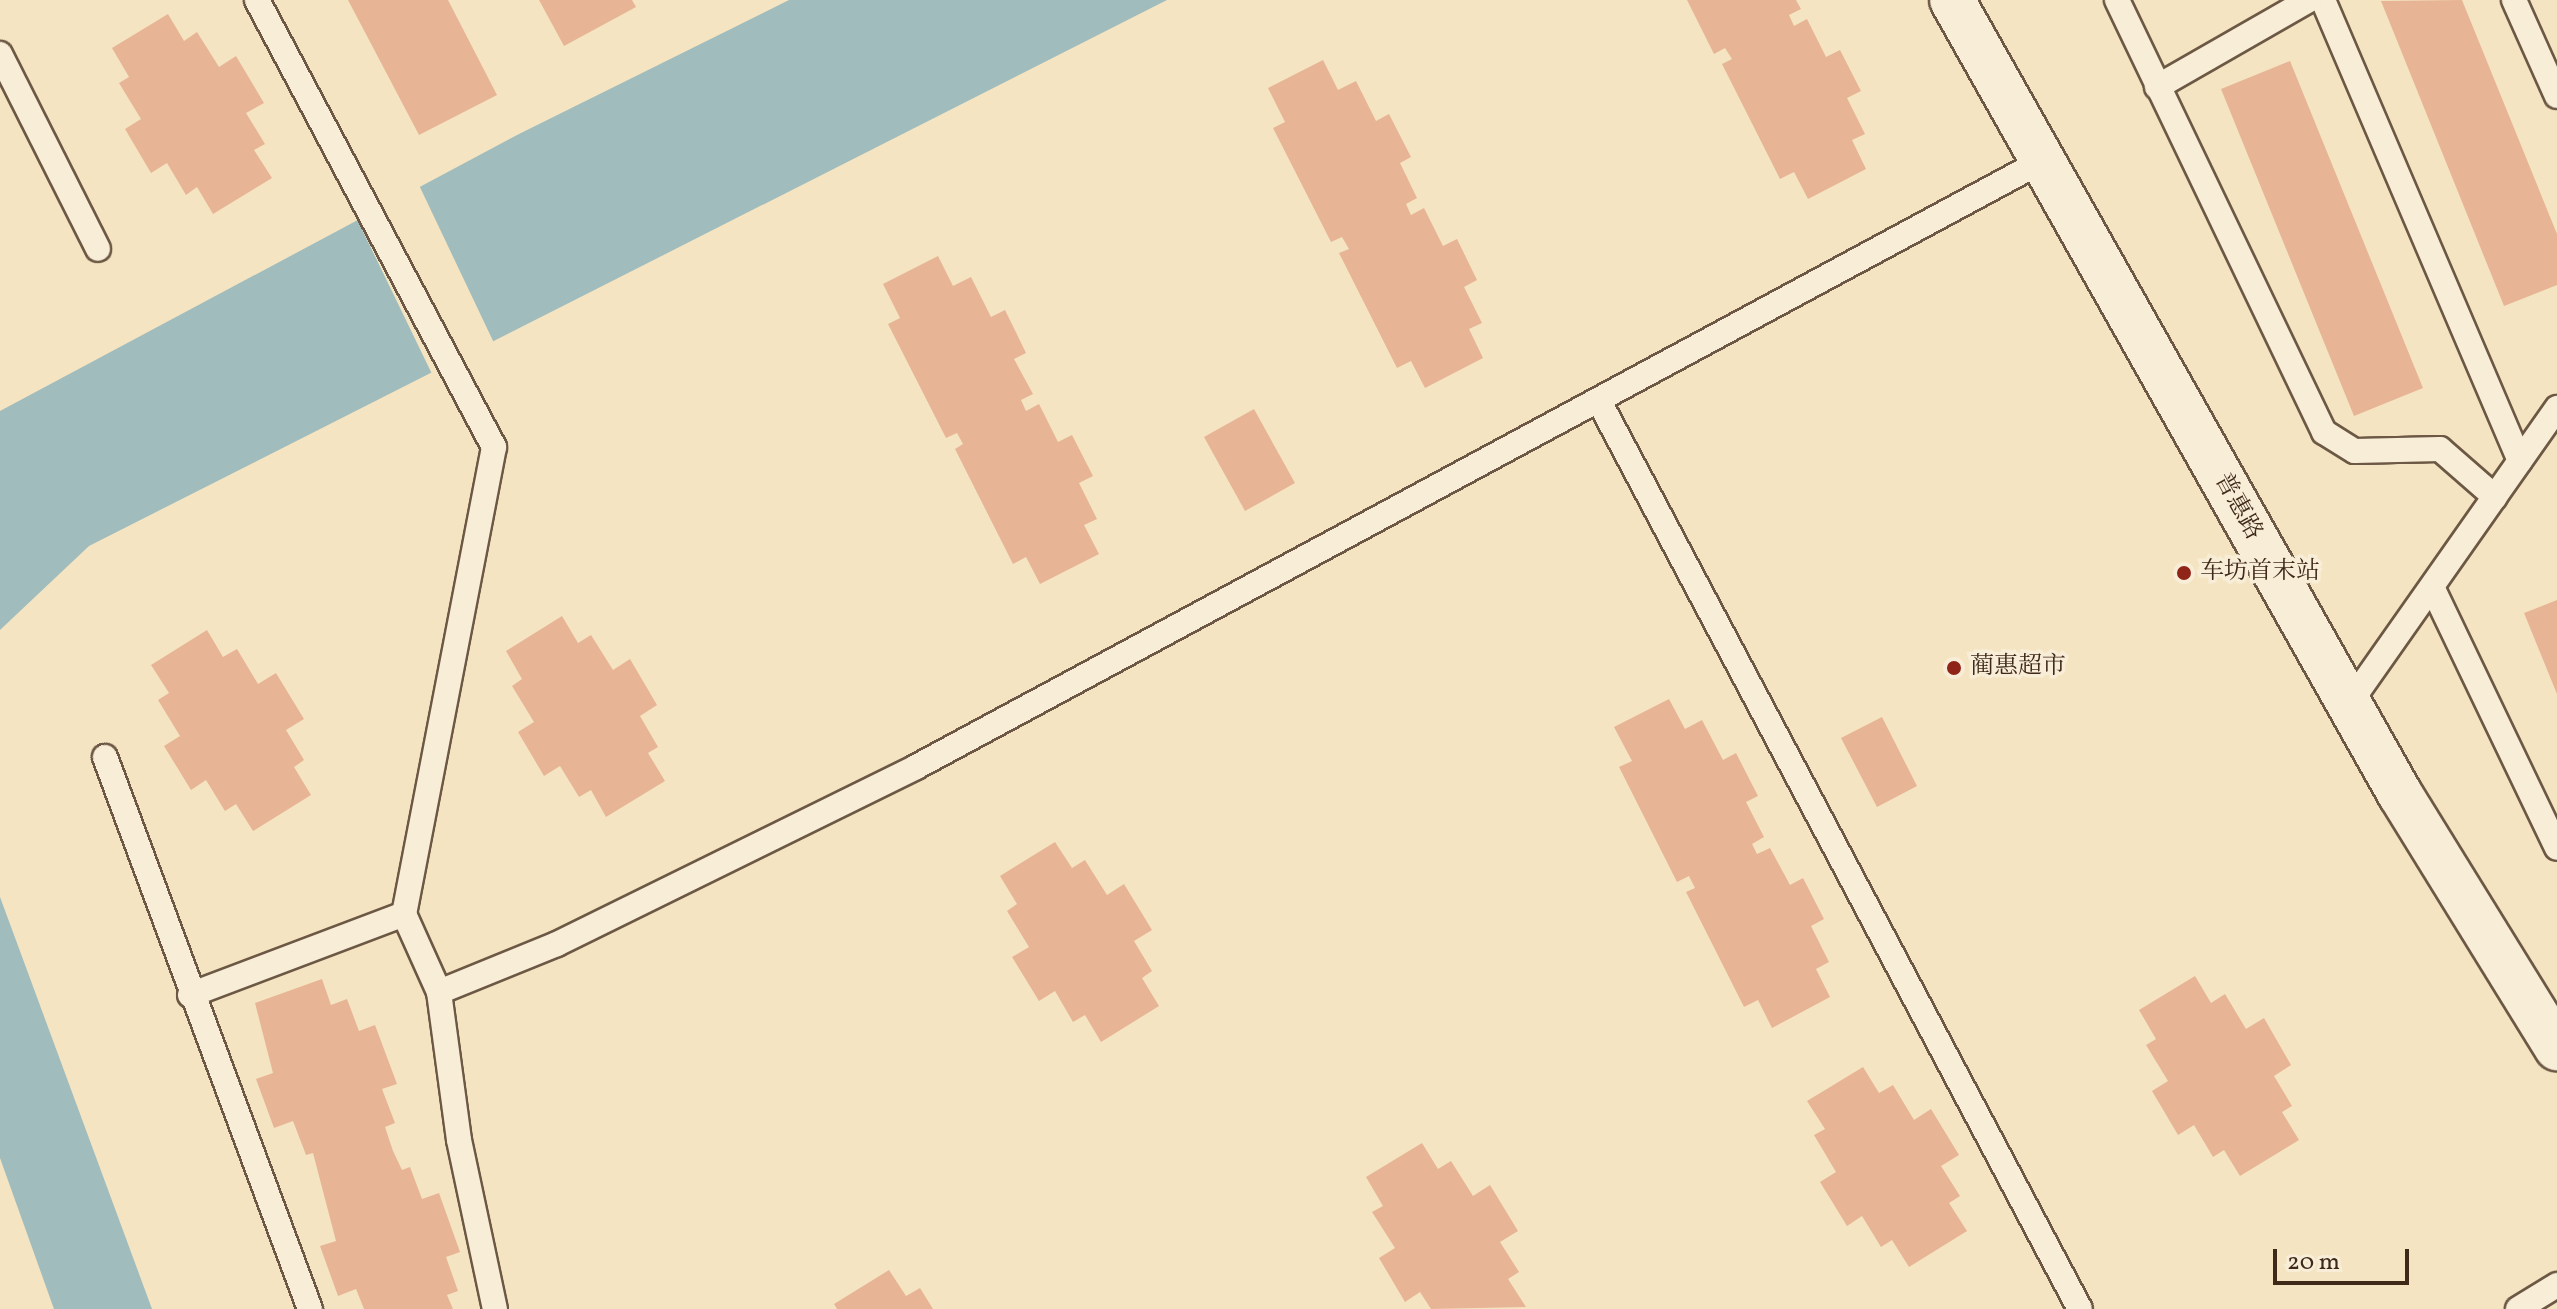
<!DOCTYPE html>
<meta charset="utf-8">
<style>
body{margin:0}
#map{position:relative;width:2557px;height:1309px;overflow:hidden;background:#f4e4c1;font-family:Vollkorn,"Noto Serif SC",serif}
div>[style]{position:absolute}
.water>*{inset:0;background:#a0bcbd}
.pier>*{inset:0;background:#f4e4c1}
.building>*{inset:0;background:#e7b596}
.roads{filter:drop-shadow(2px 0 #6c5844) drop-shadow(-2px 0 #6c5844) drop-shadow(0 2px #6c5844) drop-shadow(0 -2px #6c5844)}
.service>*{height:24px;margin:-12px;padding:0 12px;transform-origin:12px;border-radius:12px;background:#f8edd7}
.secondary>*{height:44px;margin:-22px;padding:0 22px;transform-origin:22px;border-radius:22px;background:#f8edd7}
.dots>*{width:22px;height:22px;translate:-50% -50%;box-sizing:border-box;border:4px solid #f8edd7;border-radius:50%}
span{translate:-50% -50%;white-space:nowrap;text-align:center;line-height:1.15;-webkit-text-stroke:7px #f8edd7;paint-order:stroke}
.street-label{font-size:24px;color:#3f2a1a}
.poi-label{font-size:24px;color:#3f2a1a}
.left{translate:0 -50%;text-align:left}
.scale{position:absolute;left:2273px;top:1249px;width:136px;height:36px;box-sizing:border-box;border:4px solid #3f2a1a;border-top:0;padding-left:10px;font-size:24px;line-height:28px;white-space:nowrap;color:#3f2a1a;-webkit-text-stroke:6px #f8edd7;paint-order:stroke}
</style>
<div id="map">
<div class="water">
<div style="clip-path:polygon(789px 0,1167px 0,89px 546px,0 630px,0 411px,519px 134px)"></div>
<div style="clip-path:polygon(0 897px,152px 1309px,54px 1309px,0 1158px)"></div>
</div>
<div class="pier">
<div style="clip-path:polygon(418px 183px,495px 345px,433px 376px,356px 217px)"></div>
</div>
<div class="building">
<div style="clip-path:polygon(348px 0,448px 0,497px 95px,419px 135px)"></div>
<div style="clip-path:polygon(539px 0,632px 0,636px 7px,564px 46px)"></div>
<div style="clip-path:polygon(1687px 0,1796px 0,1801px 9px,1789px 15px,1794px 26px,1807px 19px,1826px 57px,1840px 50px,1861px 91px,1847px 98px,1865px 134px,1852px 140px,1866px 169px,1808px 199px,1794px 172px,1780px 179px,1722px 64px,1732px 59px,1725px 48px,1714px 54px)"></div>
<div style="clip-path:polygon(2462px 0,2557px 234px,2557px 285px,2504px 306px,2381px 1px)"></div>
<div style="clip-path:polygon(168px 14px,184px 41px,197px 32px,219px 67px,236px 56px,264px 103px,246px 113px,265px 144px,254px 150px,272px 178px,213px 214px,197px 187px,186px 195px,167px 163px,151px 173px,125px 129px,141px 119px,119px 83px,129px 77px,112px 48px)"></div>
<div style="clip-path:polygon(1323px 60px,1338px 90px,1356px 81px,1376px 121px,1389px 114px,1411px 157px,1400px 163px,1417px 198px,1406px 204px,1411px 215px,1424px 208px,1443px 246px,1457px 239px,1477px 280px,1464px 287px,1482px 323px,1469px 329px,1483px 358px,1425px 388px,1411px 361px,1397px 368px,1339px 253px,1349px 249px,1342px 237px,1331px 242px,1273px 128px,1285px 122px,1268px 88px)"></div>
<div style="clip-path:polygon(2290px 61px,2423px 388px,2354px 416px,2221px 89px)"></div>
<div style="clip-path:polygon(938px 256px,953px 286px,971px 277px,991px 317px,1005px 310px,1026px 353px,1014px 359px,1033px 394px,1021px 400px,1026px 411px,1039px 404px,1058px 442px,1072px 435px,1093px 476px,1079px 483px,1097px 519px,1084px 525px,1099px 554px,1040px 584px,1026px 557px,1013px 564px,955px 449px,963px 444px,957px 433px,946px 438px,888px 324px,900px 318px,883px 284px)"></div>
<div style="clip-path:polygon(1254px 409px,1295px 483px,1245px 511px,1204px 437px)"></div>
<div style="clip-path:polygon(2557px 600px,2557px 694px,2524px 613px)"></div>
<div style="clip-path:polygon(562px 616px,578px 643px,591px 635px,613px 670px,630px 659px,657px 705px,640px 716px,658px 747px,648px 753px,665px 781px,606px 817px,591px 790px,579px 797px,560px 766px,544px 776px,518px 732px,534px 722px,512px 686px,522px 679px,506px 651px)"></div>
<div style="clip-path:polygon(207px 630px,223px 657px,237px 649px,258px 684px,276px 673px,304px 719px,286px 730px,304px 760px,294px 767px,311px 795px,253px 831px,236px 804px,225px 811px,206px 780px,191px 790px,164px 746px,180px 736px,158px 700px,169px 693px,151px 665px)"></div>
<div style="clip-path:polygon(1669px 699px,1685px 729px,1702px 720px,1723px 760px,1736px 753px,1758px 796px,1746px 802px,1764px 837px,1752px 844px,1757px 854px,1770px 848px,1790px 885px,1803px 878px,1824px 919px,1811px 926px,1829px 962px,1816px 969px,1830px 997px,1772px 1028px,1758px 1000px,1744px 1007px,1686px 892px,1695px 888px,1689px 876px,1677px 882px,1619px 767px,1632px 761px,1614px 727px)"></div>
<div style="clip-path:polygon(1882px 717px,1917px 786px,1877px 807px,1841px 738px)"></div>
<div style="clip-path:polygon(1055px 842px,1072px 868px,1085px 860px,1107px 895px,1124px 884px,1152px 930px,1134px 941px,1152px 971px,1142px 978px,1159px 1006px,1101px 1042px,1085px 1015px,1073px 1022px,1055px 991px,1039px 1001px,1012px 957px,1029px 947px,1007px 911px,1017px 904px,1000px 876px)"></div>
<div style="clip-path:polygon(2195px 976px,2211px 1003px,2225px 994px,2246px 1029px,2264px 1018px,2291px 1065px,2274px 1076px,2292px 1106px,2282px 1112px,2299px 1140px,2240px 1176px,2224px 1150px,2213px 1157px,2194px 1125px,2178px 1135px,2152px 1091px,2168px 1081px,2146px 1045px,2156px 1039px,2139px 1010px)"></div>
<div style="clip-path:polygon(322px 979px,331px 1005px,347px 999px,359px 1031px,375px 1025px,397px 1084px,382px 1089px,395px 1123px,385px 1127px,393px 1151px,402px 1170px,410px 1167px,422px 1199px,439px 1193px,460px 1252px,446px 1257px,458px 1291px,447px 1295px,453px 1309px,364px 1309px,356px 1289px,338px 1296px,320px 1246px,336px 1241px,313px 1153px,306px 1155px,293px 1121px,274px 1128px,256px 1079px,273px 1073px,255px 1003px)"></div>
<div style="clip-path:polygon(1863px 1067px,1879px 1093px,1893px 1085px,1914px 1120px,1931px 1109px,1959px 1155px,1941px 1166px,1960px 1196px,1949px 1203px,1967px 1231px,1909px 1267px,1892px 1240px,1881px 1247px,1862px 1216px,1847px 1226px,1820px 1182px,1836px 1172px,1814px 1135px,1825px 1129px,1807px 1101px)"></div>
<div style="clip-path:polygon(1422px 1143px,1438px 1169px,1451px 1161px,1473px 1196px,1490px 1185px,1518px 1231px,1500px 1242px,1519px 1272px,1508px 1279px,1526px 1307px,1431px 1309px,1420px 1292px,1405px 1302px,1379px 1258px,1395px 1248px,1372px 1212px,1383px 1206px,1366px 1177px)"></div>
<div style="clip-path:polygon(889px 1270px,906px 1296px,920px 1288px,933px 1309px,837px 1309px,834px 1304px)"></div>
</div>
<div class="roads">
<div class="service">
<div style="left:257px;top:0;width:506px;rotate:62.07deg"></div>
<div style="left:494px;top:447px;width:476px;rotate:100.9deg"></div>
<div style="left:404px;top:914px;width:85px;rotate:65.8deg"></div>
<div style="left:439px;top:992px;width:149px;rotate:82.3deg"></div>
<div style="left:459px;top:1140px;width:173px;rotate:78deg"></div>
<div style="left:2117px;top:0;width:479px;rotate:64.4deg"></div>
<div style="left:2324px;top:432px;width:36px;rotate:32deg"></div>
<div style="left:2355px;top:451px;width:85px;rotate:-1.3deg"></div>
<div style="left:2440px;top:449px;width:73px;rotate:41.1deg"></div>
<div style="left:2323px;top:0;width:501px;rotate:66.86deg"></div>
<div style="left:2514px;top:0;width:105px;rotate:65.9deg"></div>
<div style="left:0;top:54px;width:218px;rotate:63.3deg"></div>
<div style="left:2157px;top:87px;width:175px;rotate:-29.8deg"></div>
<div style="left:1600px;top:403px;width:1025px;rotate:62.09deg"></div>
<div style="left:2432px;top:587px;width:289px;rotate:64.4deg"></div>
<div style="left:2349px;top:704px;width:362px;rotate:-54.9deg"></div>
<div style="left:105px;top:757px;width:589px;rotate:69.63deg"></div>
<div style="left:439px;top:992px;width:127px;rotate:-22.1deg"></div>
<div style="left:557px;top:944px;width:400px;rotate:-26.2deg"></div>
<div style="left:916px;top:767px;width:1279px;rotate:-28.29deg"></div>
<div style="left:190px;top:995px;width:229px;rotate:-20.7deg"></div>
<div style="left:2518px;top:1309px;width:46px;rotate:-31.6deg"></div>
</div>
<div class="secondary">
<div style="left:1952px;top:0;width:912px;rotate:60.57deg"></div>
<div style="left:2400px;top:794px;width:299px;rotate:58.3deg"></div>
</div>
</div>
<div class="dots">
<div style="left:2184px;top:573px;background:#8f2418"></div>
<div style="left:1954px;top:668px;background:#8f2418"></div>
</div>
<div class="street-label">
<span style="left:2237px;top:507px;rotate:61deg">普惠路</span>
</div>
<div class="poi-label">
<span class="left" style="left:2200px;top:573px">车坊首末站</span>
<span class="left" style="left:1970px;top:668px">蔺惠超市</span>
</div>
<div class="scale">20 m</div>
</div>
